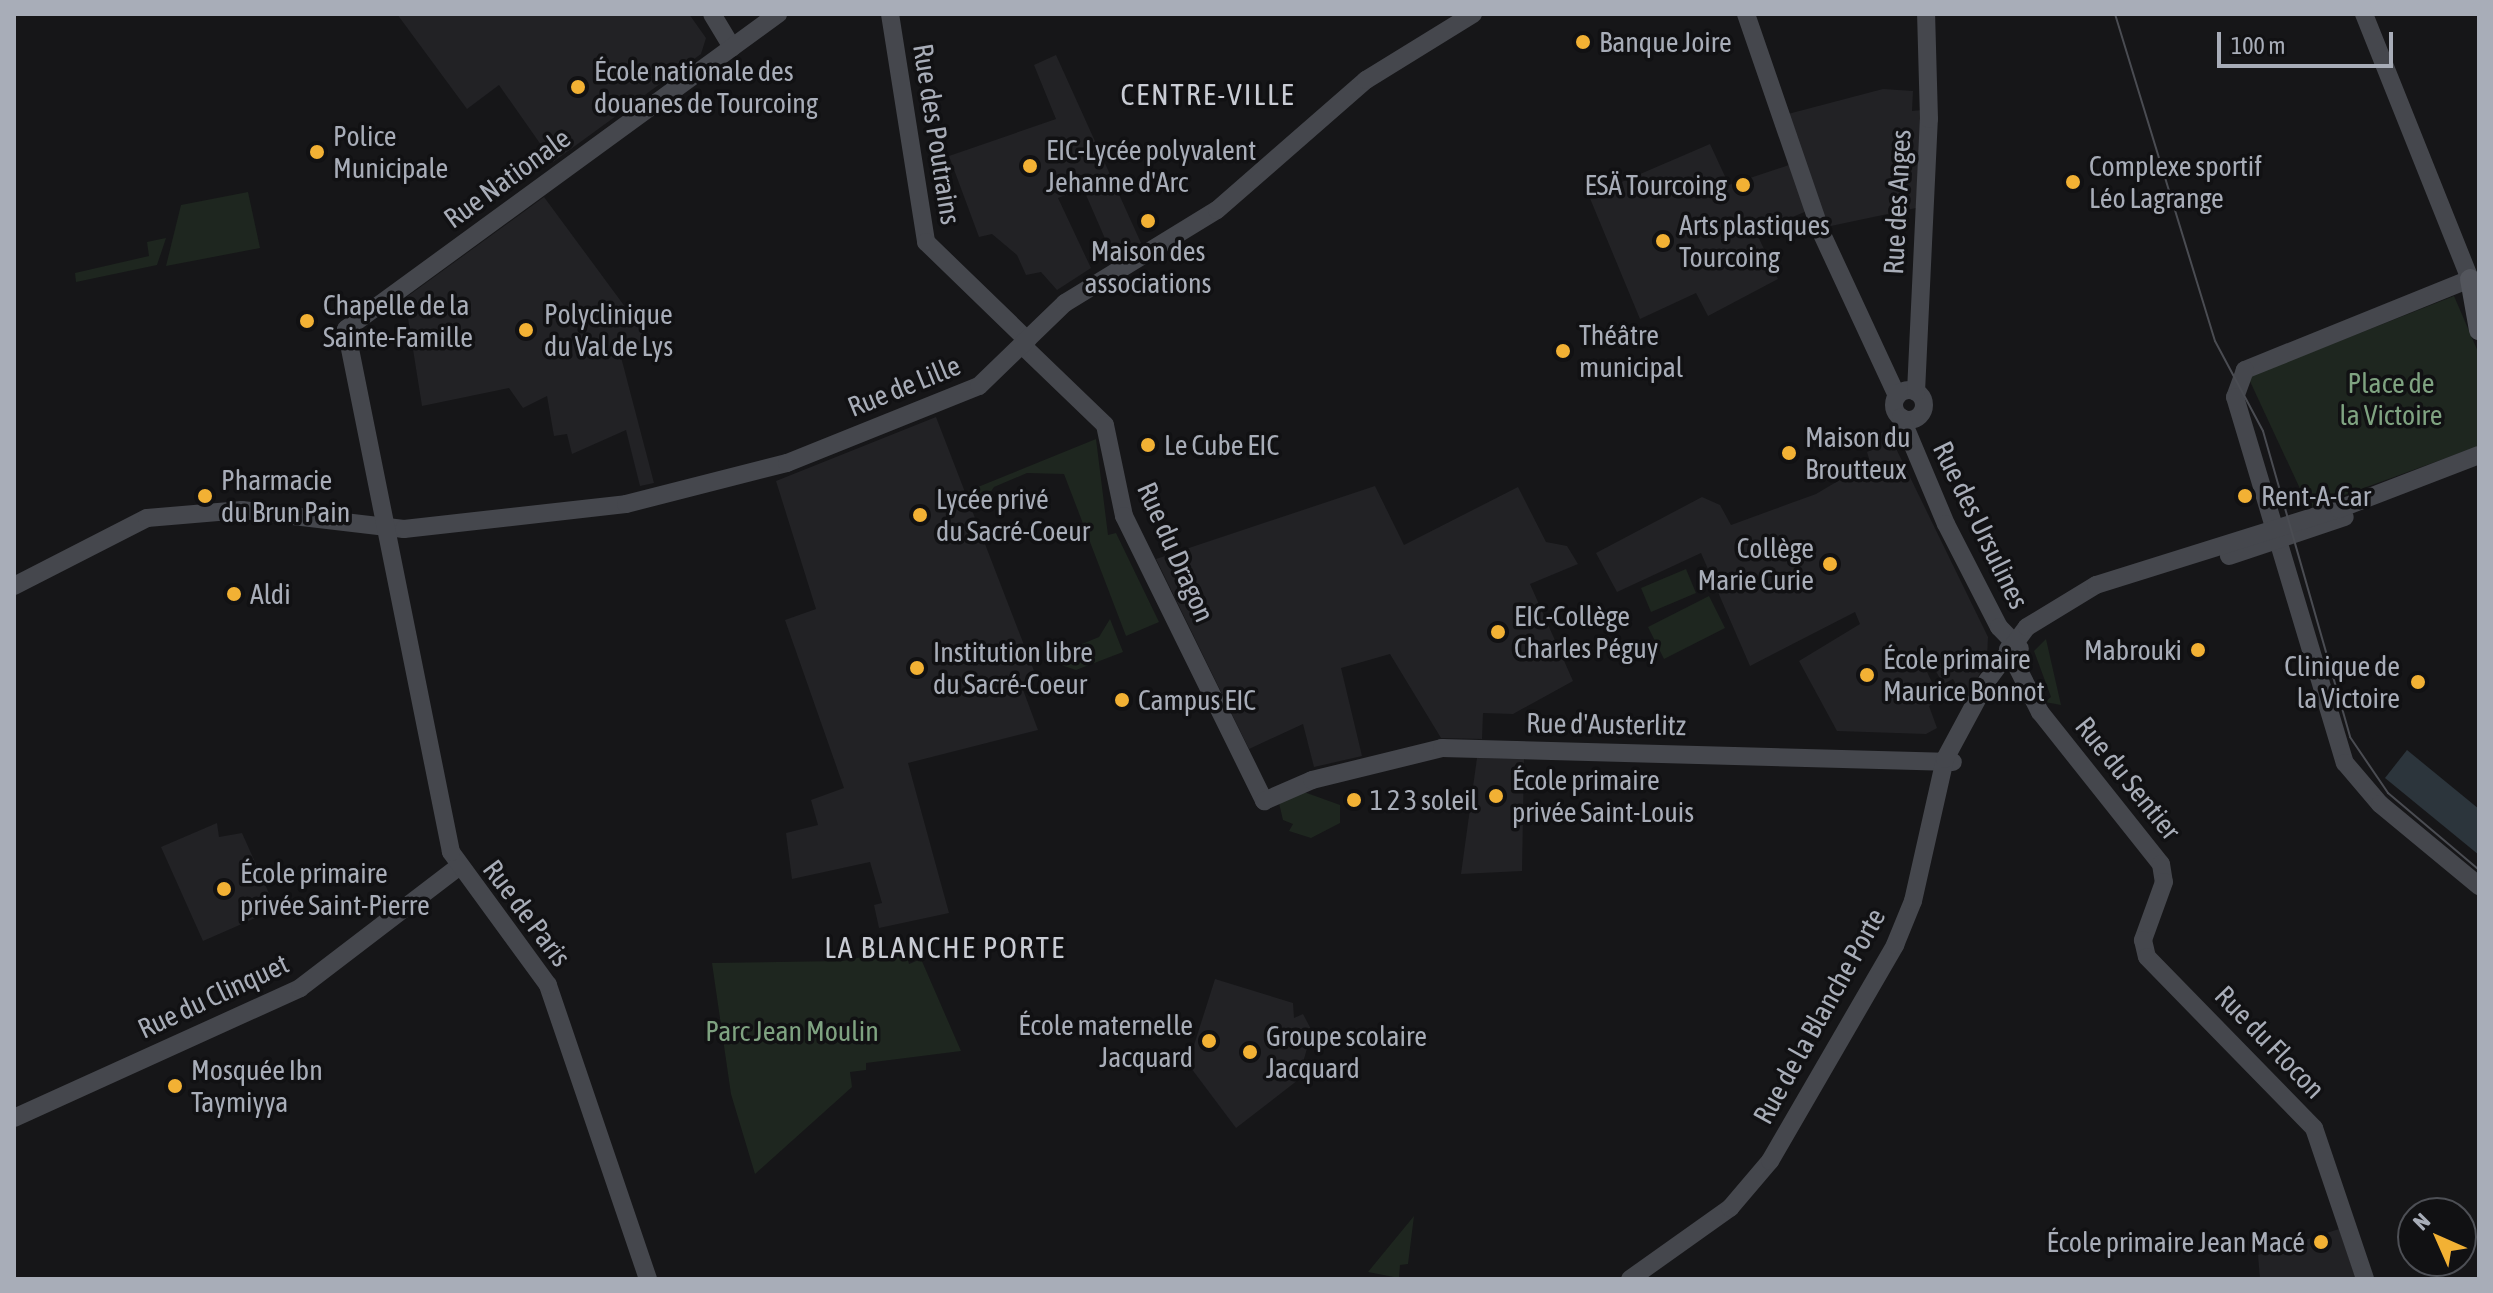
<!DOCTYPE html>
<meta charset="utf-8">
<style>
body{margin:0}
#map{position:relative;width:2493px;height:1293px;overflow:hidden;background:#161618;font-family:"Asap Condensed",sans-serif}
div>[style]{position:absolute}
.built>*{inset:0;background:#222225}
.green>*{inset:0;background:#1e261f}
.water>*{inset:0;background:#2c353c}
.secondary>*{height:18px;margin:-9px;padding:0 9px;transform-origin:9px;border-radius:9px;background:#45474d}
.secondary>.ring{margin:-9px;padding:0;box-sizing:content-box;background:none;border:18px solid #45474d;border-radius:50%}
.primary>*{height:20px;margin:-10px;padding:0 10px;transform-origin:10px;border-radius:10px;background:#53555c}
.tram>*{height:2px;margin:-1px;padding:0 1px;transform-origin:1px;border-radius:1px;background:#4a4c52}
.dots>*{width:22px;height:22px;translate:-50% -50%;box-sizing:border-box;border:4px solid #111113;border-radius:50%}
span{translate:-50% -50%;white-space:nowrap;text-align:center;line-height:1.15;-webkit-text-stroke:7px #111113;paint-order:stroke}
.poi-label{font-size:28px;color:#a8adb8}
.left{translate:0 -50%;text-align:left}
.right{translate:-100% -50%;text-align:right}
.street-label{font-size:28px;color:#a8adb8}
.park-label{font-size:28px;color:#7fa381}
.neighbourhood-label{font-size:30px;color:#c9ccd4;letter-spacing:2px}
.frame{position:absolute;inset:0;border:16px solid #a8adb8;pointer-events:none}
.north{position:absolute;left:2397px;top:1197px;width:80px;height:80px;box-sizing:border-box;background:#111113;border:2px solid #4d4f55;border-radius:50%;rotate:315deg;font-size:22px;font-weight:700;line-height:32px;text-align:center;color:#a8adb8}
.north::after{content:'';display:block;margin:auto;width:28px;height:36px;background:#f2b134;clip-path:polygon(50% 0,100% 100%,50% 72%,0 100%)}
.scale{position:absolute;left:2217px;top:32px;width:176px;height:36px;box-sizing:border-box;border:4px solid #a8adb8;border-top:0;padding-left:10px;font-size:24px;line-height:28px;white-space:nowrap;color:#a8adb8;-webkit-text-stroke:6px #111113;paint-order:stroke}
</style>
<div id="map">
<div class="built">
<div style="clip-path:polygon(397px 14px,689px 14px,706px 38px,701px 54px,553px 162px,499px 85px,467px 109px)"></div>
<div style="clip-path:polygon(1056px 55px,1141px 243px,1113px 257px,1083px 188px,1058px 198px,1091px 268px,1057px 290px,1041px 272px,1026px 275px,1017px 255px,992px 234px,979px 237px,949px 156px,1056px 119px,1034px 65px)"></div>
<div style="clip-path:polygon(1883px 89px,1913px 91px,1912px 111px,1922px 110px,1916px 208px,1826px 227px,1788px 114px)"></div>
<div style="clip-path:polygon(1710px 144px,1729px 185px,1789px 165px,1807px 211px,1756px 232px,1778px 279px,1708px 316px,1696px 293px,1640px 319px,1589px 196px)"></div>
<div style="clip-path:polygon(544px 197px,651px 342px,621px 357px,654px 483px,640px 486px,626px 430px,572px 454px,567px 434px,554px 436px,547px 396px,523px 408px,509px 388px,422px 406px,408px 318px,397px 304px)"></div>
<div style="clip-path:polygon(936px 417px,1036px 676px,1022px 687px,1038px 730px,908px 763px,949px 913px,879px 928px,874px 905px,882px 903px,870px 862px,792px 879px,786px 833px,818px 825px,811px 800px,844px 788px,785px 620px,816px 609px,776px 481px)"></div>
<div style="clip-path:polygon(1887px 430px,1988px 637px,1987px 658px,1966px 703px,1953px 679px,1943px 684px,1923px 648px,1917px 651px,1940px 699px,1929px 706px,1937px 728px,1926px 734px,1837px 731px,1799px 661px,1860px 624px,1855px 612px,1750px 666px,1701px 553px,1617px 592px,1596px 553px,1702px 497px,1720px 505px,1731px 525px,1816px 494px,1870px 462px,1867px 452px,1880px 446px,1874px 437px)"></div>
<div style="clip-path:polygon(1375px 486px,1404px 545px,1518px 487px,1546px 542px,1567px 546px,1578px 564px,1530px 584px,1573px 681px,1513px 714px,1483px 713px,1482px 739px,1441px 738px,1390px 654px,1341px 668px,1362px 756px,1314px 767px,1303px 724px,1249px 749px,1156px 559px)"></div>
<div style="clip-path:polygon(1477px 758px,1524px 759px,1522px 871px,1461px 874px)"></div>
<div style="clip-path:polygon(217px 823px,219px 837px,242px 833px,276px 909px,203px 941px,161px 847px)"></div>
<div style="clip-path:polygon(1215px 979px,1293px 1003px,1294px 1018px,1303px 1014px,1312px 1031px,1298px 1080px,1236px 1128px,1188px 1064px)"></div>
<div style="clip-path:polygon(2339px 1229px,2356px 1279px,2260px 1279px,2258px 1255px)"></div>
</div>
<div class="green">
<div style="clip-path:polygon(248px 192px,260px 248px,166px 266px,181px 205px)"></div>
<div style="clip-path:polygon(166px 238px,157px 265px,76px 282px,75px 273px,149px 256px,147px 242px)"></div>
<div style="clip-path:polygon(2454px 296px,2479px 354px,2479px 446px,2309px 508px,2248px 377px)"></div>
<div style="clip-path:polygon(1096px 439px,1108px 535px,1116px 533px,1159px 622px,1126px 636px,1064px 474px,1027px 473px,994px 487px,982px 505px,968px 491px)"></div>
<div style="clip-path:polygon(1686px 569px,1696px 593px,1651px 612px,1641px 588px)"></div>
<div style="clip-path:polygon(1709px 596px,1725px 628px,1664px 659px,1648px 627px)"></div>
<div style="clip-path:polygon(1110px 619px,1123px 652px,1076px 670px,1061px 665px,1060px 653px,1099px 637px)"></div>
<div style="clip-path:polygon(2046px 639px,2061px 705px,2045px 702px,2051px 697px,2034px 651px)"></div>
<div style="clip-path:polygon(1304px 792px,1340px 805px,1340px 823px,1311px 838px,1289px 831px,1293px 824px,1283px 820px,1279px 803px)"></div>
<div style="clip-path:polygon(905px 948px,909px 964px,921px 959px,961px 1051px,866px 1063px,866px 1070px,850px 1072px,852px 1087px,755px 1174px,731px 1094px,712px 963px,843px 961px)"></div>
<div style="clip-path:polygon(1414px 1216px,1408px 1264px,1400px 1265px,1399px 1278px,1368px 1272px)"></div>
</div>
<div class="water">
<div style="clip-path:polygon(2407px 750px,2479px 809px,2479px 855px,2385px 778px)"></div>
</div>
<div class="secondary">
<div style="left:712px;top:14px;width:39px;rotate:59deg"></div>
<div style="left:890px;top:14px;width:231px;rotate:81deg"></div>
<div style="left:926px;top:242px;width:141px;rotate:44.1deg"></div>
<div style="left:1746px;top:14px;width:231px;rotate:71deg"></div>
<div style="left:1821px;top:232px;width:181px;rotate:65.1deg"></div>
<div style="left:2364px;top:14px;width:285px;rotate:68.2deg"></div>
<div style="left:2470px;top:279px;width:243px;rotate:158deg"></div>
<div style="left:2245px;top:370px;width:29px;rotate:110deg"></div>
<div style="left:2235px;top:397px;width:382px;rotate:73.3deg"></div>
<div style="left:2345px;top:763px;width:54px;rotate:49.5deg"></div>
<div style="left:2380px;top:804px;width:129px;rotate:39.6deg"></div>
<div style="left:1022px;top:345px;width:115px;rotate:43.9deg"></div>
<div style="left:1105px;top:425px;width:93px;rotate:78.2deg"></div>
<div style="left:1124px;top:516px;width:318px;rotate:63.8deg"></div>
<div style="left:1264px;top:801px;width:52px;rotate:-23.6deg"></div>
<div style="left:1312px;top:780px;width:134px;rotate:-13.8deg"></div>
<div style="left:1442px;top:748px;width:511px;rotate:1.57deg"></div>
<div class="ring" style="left:1894px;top:390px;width:12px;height:12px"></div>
<div style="left:1916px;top:392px;width:273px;rotate:-87.3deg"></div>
<div style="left:1929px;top:119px;width:105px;rotate:-91.6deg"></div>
<div style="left:1901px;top:417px;width:116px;rotate:67.2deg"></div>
<div style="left:1946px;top:524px;width:116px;rotate:62.8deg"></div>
<div style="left:1999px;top:627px;width:30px;rotate:46deg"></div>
<div style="left:2229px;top:556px;width:122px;rotate:-18.6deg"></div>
<div style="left:14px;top:586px;width:149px;rotate:-27.1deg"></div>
<div style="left:147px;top:518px;width:95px;rotate:-4.8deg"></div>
<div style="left:242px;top:510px;width:163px;rotate:6.7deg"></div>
<div style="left:404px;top:529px;width:223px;rotate:-6.4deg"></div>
<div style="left:626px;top:504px;width:166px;rotate:-14.3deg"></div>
<div style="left:787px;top:463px;width:207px;rotate:-21.9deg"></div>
<div style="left:979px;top:386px;width:120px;rotate:-44deg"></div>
<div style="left:1065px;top:303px;width:178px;rotate:-31.5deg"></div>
<div style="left:1217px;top:210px;width:198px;rotate:-41.1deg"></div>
<div style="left:1366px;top:80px;width:126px;rotate:-31.7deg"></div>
<div style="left:2008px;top:649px;width:71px;rotate:63.1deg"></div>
<div style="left:2040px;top:712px;width:194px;rotate:51.5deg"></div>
<div style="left:2161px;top:864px;width:18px;rotate:81deg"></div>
<div style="left:2164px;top:882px;width:62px;rotate:109.9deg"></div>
<div style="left:2143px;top:940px;width:17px;rotate:77deg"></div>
<div style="left:2147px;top:957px;width:239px;rotate:45.7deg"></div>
<div style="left:2314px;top:1128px;width:159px;rotate:71.3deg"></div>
<div style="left:14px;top:1118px;width:314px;rotate:-24.4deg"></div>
<div style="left:300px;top:988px;width:198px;rotate:-37.4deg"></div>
<div style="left:648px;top:1279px;width:311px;rotate:-108.8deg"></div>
<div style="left:548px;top:985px;width:165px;rotate:-126.1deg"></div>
<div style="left:451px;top:852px;width:533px;rotate:-101.35deg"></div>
<div style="left:346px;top:329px;width:535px;rotate:-36.1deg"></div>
<div style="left:1630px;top:1279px;width:123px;rotate:-35.4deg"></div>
<div style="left:1730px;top:1208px;width:62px;rotate:-49.6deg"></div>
<div style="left:1770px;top:1161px;width:250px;rotate:-59.9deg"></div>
<div style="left:1895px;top:945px;width:48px;rotate:-67.8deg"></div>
<div style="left:1913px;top:901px;width:146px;rotate:-77.3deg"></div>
<div style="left:1945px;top:759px;width:89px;rotate:-61.7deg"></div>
<div style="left:1987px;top:681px;width:67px;rotate:-53.5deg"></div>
<div style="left:2027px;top:627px;width:81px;rotate:-31.3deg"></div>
<div style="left:2096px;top:585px;width:255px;rotate:-17.4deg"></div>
<div style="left:2339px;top:509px;width:150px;rotate:-21.1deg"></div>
</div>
<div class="primary">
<div style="left:2470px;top:279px;width:52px;rotate:80deg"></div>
</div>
<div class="tram">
<div style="left:2115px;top:14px;width:342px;rotate:73deg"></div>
<div style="left:2215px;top:341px;width:102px;rotate:61.9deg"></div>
<div style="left:2263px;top:431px;width:318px;rotate:74.1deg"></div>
<div style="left:2350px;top:737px;width:68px;rotate:55.8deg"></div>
<div style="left:2388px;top:793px;width:119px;rotate:40.2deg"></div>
</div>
<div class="dots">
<div style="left:1583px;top:42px;background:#f2b134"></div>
<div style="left:578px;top:87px;background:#f2b134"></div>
<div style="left:317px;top:152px;background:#f2b134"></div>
<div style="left:1030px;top:166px;background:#f2b134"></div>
<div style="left:2073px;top:182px;background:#f2b134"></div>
<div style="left:1743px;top:185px;background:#f2b134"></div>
<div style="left:1148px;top:221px;background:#f2b134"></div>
<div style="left:1663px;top:241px;background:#f2b134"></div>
<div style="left:307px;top:321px;background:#f2b134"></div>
<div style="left:526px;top:330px;background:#f2b134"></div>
<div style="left:1563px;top:351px;background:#f2b134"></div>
<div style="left:1148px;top:445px;background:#f2b134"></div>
<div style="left:1789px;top:453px;background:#f2b134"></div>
<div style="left:205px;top:496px;background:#f2b134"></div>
<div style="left:2245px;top:496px;background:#f2b134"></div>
<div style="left:920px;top:515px;background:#f2b134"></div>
<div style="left:1830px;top:564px;background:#f2b134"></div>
<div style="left:234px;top:594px;background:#f2b134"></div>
<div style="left:1498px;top:632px;background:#f2b134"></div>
<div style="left:2198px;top:650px;background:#f2b134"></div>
<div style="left:917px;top:668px;background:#f2b134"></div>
<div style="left:1867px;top:675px;background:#f2b134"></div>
<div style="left:2418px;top:682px;background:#f2b134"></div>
<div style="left:1122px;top:700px;background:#f2b134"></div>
<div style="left:1496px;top:796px;background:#f2b134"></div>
<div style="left:1354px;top:800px;background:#f2b134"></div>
<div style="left:224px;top:889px;background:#f2b134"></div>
<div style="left:1209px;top:1041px;background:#f2b134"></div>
<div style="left:1250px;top:1052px;background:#f2b134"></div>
<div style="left:175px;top:1086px;background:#f2b134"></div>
<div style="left:2321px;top:1242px;background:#f2b134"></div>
</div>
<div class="poi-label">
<span class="left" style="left:1599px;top:42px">Banque Joire</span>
<span class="left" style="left:594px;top:87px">École nationale des<br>douanes de Tourcoing</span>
<span class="left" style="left:333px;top:152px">Police<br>Municipale</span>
<span class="left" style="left:1046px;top:166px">EIC-Lycée polyvalent<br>Jehanne d'Arc</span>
<span class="left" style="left:2089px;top:182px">Complexe sportif<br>Léo Lagrange</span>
<span class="right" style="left:1727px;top:185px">ESÄ Tourcoing</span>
<span class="left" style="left:1679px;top:241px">Arts plastiques<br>Tourcoing</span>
<span style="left:1148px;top:267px">Maison des<br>associations</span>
<span class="left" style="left:323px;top:321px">Chapelle de la<br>Sainte-Famille</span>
<span class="left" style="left:544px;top:330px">Polyclinique<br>du Val de Lys</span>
<span class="left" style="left:1579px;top:351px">Théâtre<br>municipal</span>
<span class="left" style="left:1805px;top:453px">Maison du<br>Broutteux</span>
<span class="left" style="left:1164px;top:445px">Le Cube EIC</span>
<span class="left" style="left:221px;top:496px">Pharmacie<br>du Brun Pain</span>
<span class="left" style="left:2261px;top:496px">Rent-A-Car</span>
<span class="left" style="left:936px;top:515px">Lycée privé<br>du Sacré-Coeur</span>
<span class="right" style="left:1814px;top:564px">Collège<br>Marie Curie</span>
<span class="left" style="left:250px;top:594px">Aldi</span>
<span class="left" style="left:1514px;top:632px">EIC-Collège<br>Charles Péguy</span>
<span class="right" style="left:2182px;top:650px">Mabrouki</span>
<span class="left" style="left:933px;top:668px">Institution libre<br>du Sacré-Coeur</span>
<span class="left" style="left:1883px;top:675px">École primaire<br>Maurice Bonnot</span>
<span class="right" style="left:2400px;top:682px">Clinique de<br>la Victoire</span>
<span class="left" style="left:1138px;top:700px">Campus EIC</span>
<span class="left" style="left:1512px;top:796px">École primaire<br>privée Saint-Louis</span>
<span class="left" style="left:1370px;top:800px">1 2 3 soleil</span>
<span class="left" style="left:240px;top:889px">École primaire<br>privée Saint-Pierre</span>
<span class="right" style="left:1193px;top:1041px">École maternelle<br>Jacquard</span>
<span class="left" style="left:1266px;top:1052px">Groupe scolaire<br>Jacquard</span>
<span class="left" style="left:191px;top:1086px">Mosquée Ibn<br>Taymiyya</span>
<span class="right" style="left:2305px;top:1242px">École primaire Jean Macé</span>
</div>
<div class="street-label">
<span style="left:937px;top:134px;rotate:81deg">Rue des Poutrains</span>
<span style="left:507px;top:178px;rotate:-36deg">Rue Nationale</span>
<span style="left:1897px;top:202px;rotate:-87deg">Rue des Anges</span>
<span style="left:904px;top:386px;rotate:-22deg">Rue de Lille</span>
<span style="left:1981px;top:525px;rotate:64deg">Rue des Ursulines</span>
<span style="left:1176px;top:552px;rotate:66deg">Rue du Dragon</span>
<span style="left:1606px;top:724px;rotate:1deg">Rue d'Austerlitz</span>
<span style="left:2128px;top:778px;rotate:51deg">Rue du Sentier</span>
<span style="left:527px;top:913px;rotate:53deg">Rue de Paris</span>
<span style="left:213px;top:996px;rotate:-25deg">Rue du Clinquet</span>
<span style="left:1819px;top:1016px;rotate:-61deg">Rue de la Blanche Porte</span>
<span style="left:2270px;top:1042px;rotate:46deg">Rue du Flocon</span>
</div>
<div class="park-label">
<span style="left:2391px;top:399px">Place de<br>la Victoire</span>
<span style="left:792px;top:1031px">Parc Jean Moulin</span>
</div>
<div class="neighbourhood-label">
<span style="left:1208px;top:94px">CENTRE-VILLE</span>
<span style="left:945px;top:947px">LA BLANCHE PORTE</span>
</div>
<div class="frame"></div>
<div class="north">N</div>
<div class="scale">100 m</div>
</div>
